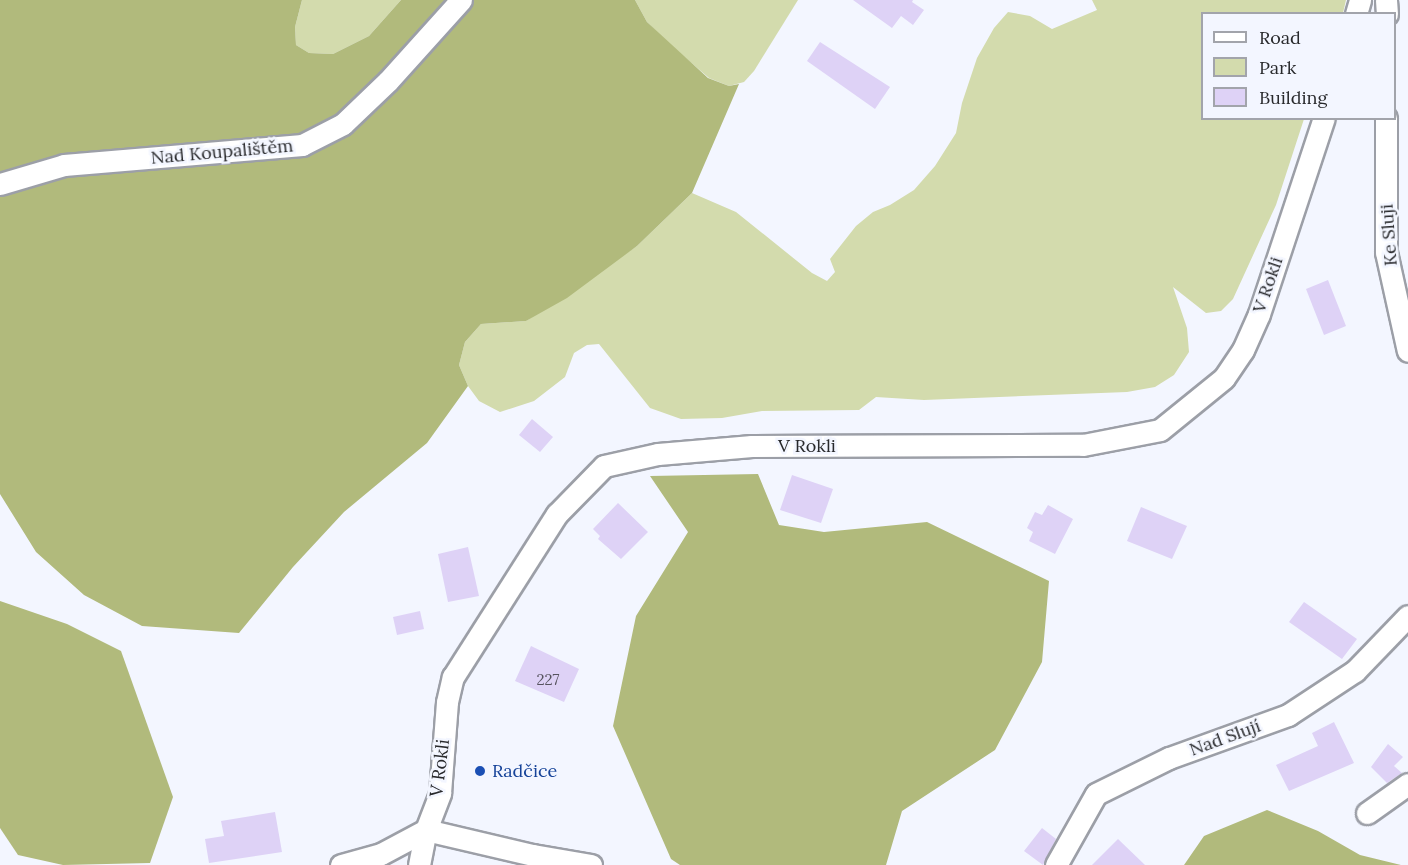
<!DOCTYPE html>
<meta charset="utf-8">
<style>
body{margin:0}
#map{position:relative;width:1408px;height:865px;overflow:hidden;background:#f3f6ff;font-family:Lora,serif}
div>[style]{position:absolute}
.green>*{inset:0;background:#d3dbad}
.forest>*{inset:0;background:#b1ba7c}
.building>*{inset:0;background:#ded2f6}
.roads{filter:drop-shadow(2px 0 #9c9fa7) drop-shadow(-2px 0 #9c9fa7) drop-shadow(0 2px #9c9fa7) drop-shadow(0 -2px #9c9fa7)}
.minor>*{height:21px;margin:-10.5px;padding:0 10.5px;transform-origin:10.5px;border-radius:10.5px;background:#fff}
.dots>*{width:16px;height:16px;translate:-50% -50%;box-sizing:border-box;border:3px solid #f3f6ff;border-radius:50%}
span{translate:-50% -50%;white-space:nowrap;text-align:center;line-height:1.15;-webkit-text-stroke:5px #f3f6ff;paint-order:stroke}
.number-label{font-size:15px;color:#56535e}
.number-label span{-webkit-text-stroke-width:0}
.street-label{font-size:18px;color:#28292c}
.transit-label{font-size:18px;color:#164399}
.left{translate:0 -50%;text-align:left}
.legend{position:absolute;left:1201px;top:12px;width:195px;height:108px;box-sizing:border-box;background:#f3f6ff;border:2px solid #a2a4ab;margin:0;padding:8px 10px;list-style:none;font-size:18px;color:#28292c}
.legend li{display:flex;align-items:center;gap:12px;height:30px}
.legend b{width:30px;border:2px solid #a2a4ab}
</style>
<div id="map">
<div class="green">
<div style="clip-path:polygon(302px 0,401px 0,369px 36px,333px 54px,309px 53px,296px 45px,295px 27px)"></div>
<div style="clip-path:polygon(635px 0,798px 0,754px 71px,744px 82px,729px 86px,709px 78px,667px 42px,647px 22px)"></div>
<div style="clip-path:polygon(1092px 0,1346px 0,1343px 13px,1202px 14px,1202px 118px,1304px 119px,1276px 205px,1233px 299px,1221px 311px,1206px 313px,1173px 287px,1187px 328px,1189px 352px,1174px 375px,1155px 387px,1127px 392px,924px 400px,876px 397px,859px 410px,762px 411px,722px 418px,681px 419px,650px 408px,599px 344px,587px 345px,574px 353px,565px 377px,534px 401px,500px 412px,479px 401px,468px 386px,459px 365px,465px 342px,481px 324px,526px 321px,637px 246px,692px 193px,736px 212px,812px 273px,827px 281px,835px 272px,830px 259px,856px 226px,873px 212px,890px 205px,914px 190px,935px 166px,956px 133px,962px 103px,977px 58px,994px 28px,1008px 12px,1030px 16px,1052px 29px,1097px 10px)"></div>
</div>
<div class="forest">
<div style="clip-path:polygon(0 0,302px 0,295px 27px,296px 45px,309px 53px,333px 54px,369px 36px,401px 0,635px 0,647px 22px,708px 78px,729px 86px,739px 84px,692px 193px,637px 246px,567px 298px,526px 321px,481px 324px,465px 342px,459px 365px,468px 386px,427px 443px,344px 512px,293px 567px,239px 633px,142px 626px,84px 595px,36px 552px,0 494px)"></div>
<div style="clip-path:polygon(758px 474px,779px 525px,824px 532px,927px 522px,1049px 581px,1042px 662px,995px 750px,902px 811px,886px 865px,680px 865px,671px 859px,613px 726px,636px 616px,688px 532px,650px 476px)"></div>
<div style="clip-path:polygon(0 601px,67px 624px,121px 651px,173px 797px,150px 863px,63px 865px,18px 855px,0 828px)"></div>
<div style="clip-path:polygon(1267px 810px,1318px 831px,1360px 855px,1401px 865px,1184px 865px,1204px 836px)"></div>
</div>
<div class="building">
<div style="clip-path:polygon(853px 0,913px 0,912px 2px,924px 10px,913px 25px,901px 16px,892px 28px)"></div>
<div style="clip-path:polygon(820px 42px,890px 87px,875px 109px,807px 61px)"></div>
<div style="clip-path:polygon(1328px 280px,1346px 326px,1324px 335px,1306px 289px)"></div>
<div style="clip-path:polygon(532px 419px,553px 437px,540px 452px,519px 435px)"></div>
<div style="clip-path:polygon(792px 475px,833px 489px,821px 523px,780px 510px)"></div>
<div style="clip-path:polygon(618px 503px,648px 532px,621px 559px,598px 539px,600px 536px,593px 529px)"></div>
<div style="clip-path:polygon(1048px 505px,1073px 519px,1055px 554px,1029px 541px,1033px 532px,1027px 528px,1035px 512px,1042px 515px)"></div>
<div style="clip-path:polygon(1141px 507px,1187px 526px,1172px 559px,1127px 541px)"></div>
<div style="clip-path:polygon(468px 547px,479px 596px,448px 602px,438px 554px)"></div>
<div style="clip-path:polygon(1304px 602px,1357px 639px,1342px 659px,1289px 622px)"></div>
<div style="clip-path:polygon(420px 611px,424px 629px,397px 635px,393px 617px)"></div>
<div style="clip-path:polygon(531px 646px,579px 669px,564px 702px,515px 681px)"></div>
<div style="clip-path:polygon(1334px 722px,1354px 763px,1289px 791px,1276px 765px,1318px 746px,1312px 733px)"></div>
<div style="clip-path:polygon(1388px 744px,1403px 757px,1394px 766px,1402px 773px,1387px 783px,1371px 767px)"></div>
<div style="clip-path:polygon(275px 812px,282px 852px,209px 863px,205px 839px,224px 836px,221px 821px)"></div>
<div style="clip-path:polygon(1042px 828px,1056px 839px,1043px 865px,1024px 851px)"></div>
<div style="clip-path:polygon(1118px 839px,1145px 865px,1092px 865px)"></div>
</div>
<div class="roads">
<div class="minor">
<div style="left:1386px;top:0;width:14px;rotate:86deg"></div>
<div style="left:1356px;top:14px;width:15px;rotate:-74deg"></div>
<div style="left:1386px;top:118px;width:134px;rotate:90deg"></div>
<div style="left:1386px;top:252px;width:101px;rotate:77.5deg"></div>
<div style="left:0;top:184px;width:67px;rotate:-16.5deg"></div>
<div style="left:64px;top:165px;width:239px;rotate:-4.8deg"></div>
<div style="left:302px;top:145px;width:46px;rotate:-27.1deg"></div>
<div style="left:343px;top:124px;width:62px;rotate:-43.7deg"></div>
<div style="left:388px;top:81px;width:109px;rotate:-48deg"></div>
<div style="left:1367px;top:813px;width:50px;rotate:-35.3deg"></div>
<div style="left:426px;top:830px;width:110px;rotate:13.2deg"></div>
<div style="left:533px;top:855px;width:59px;rotate:9.8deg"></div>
<div style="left:341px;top:865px;width:41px;rotate:-15.4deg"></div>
<div style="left:381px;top:854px;width:51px;rotate:-28.1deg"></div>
<div style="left:419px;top:865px;width:36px;rotate:-79deg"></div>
<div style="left:426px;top:830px;width:40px;rotate:-69deg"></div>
<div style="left:440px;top:793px;width:91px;rotate:-85.6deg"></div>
<div style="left:447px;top:702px;width:26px;rotate:-77deg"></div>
<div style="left:453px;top:677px;width:193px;rotate:-57.5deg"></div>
<div style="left:557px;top:514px;width:67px;rotate:-45.6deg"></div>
<div style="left:604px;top:466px;width:55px;rotate:-12.5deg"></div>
<div style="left:658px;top:454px;width:94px;rotate:-4.9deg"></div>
<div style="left:752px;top:446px;width:331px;rotate:-0.2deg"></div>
<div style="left:1083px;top:445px;width:78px;rotate:-11deg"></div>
<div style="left:1160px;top:430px;width:82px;rotate:-39.1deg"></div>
<div style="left:1224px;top:378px;width:34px;rotate:-56deg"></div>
<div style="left:1243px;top:350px;width:39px;rotate:-66deg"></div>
<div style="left:1259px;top:314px;width:206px;rotate:-71.7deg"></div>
<div style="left:1056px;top:865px;width:81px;rotate:-60.6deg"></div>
<div style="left:1096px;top:794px;width:81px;rotate:-26.3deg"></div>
<div style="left:1169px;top:758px;width:127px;rotate:-19.9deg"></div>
<div style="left:1288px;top:715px;width:80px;rotate:-33.3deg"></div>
<div style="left:1355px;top:671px;width:76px;rotate:-46.1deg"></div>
</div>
</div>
<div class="dots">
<div style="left:480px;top:771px;background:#1a4fb4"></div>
</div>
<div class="number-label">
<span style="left:548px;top:680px">227</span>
</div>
<div class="street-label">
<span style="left:222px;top:152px;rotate:-5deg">Nad Koupalištěm</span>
<span style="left:1389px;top:235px;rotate:-94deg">Ke Sluji</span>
<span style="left:1268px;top:285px;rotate:-71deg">V Rokli</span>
<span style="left:807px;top:446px">V Rokli</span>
<span style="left:1225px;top:738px;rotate:-20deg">Nad Slují</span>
<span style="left:440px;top:768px;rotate:-83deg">V Rokli</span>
</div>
<div class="transit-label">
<span class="left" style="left:492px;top:771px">Radčice</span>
</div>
<ul class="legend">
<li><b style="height:8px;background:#fff"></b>Road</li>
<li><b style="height:16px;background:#d3dbad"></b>Park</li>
<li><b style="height:16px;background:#ded2f6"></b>Building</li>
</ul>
</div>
